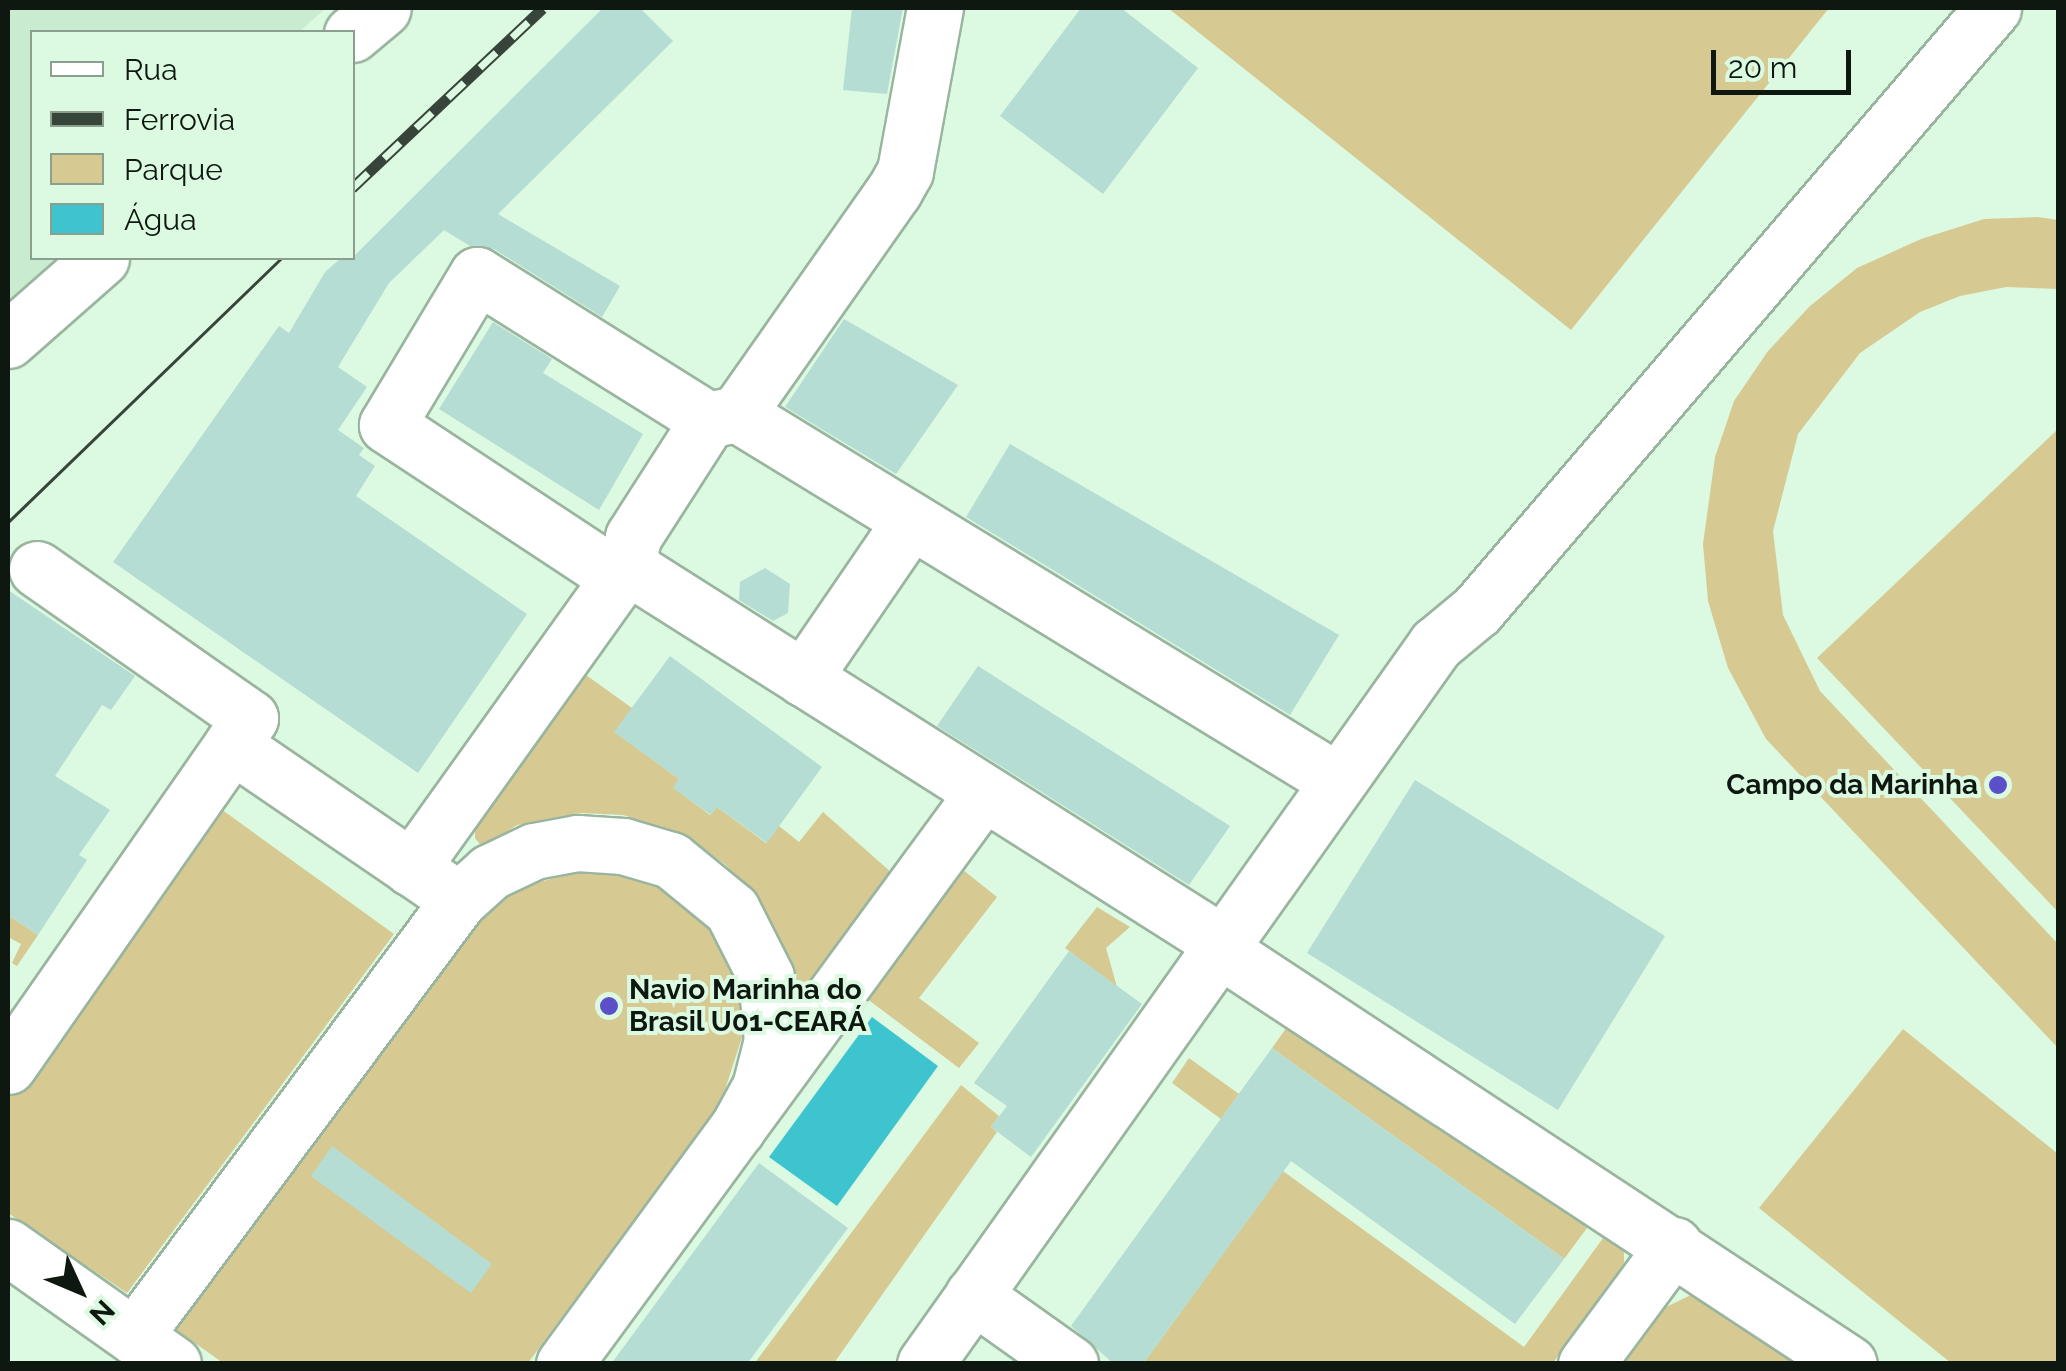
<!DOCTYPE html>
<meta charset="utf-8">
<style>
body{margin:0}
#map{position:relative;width:2066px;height:1371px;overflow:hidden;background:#dcf9e1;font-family:Raleway,sans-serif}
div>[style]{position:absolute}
.built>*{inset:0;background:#c9ecd0}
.green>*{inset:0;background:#d6ca92}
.water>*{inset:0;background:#3ec4cf}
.building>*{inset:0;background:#b6ddd3}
.roads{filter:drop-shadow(2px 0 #9ab59f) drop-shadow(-2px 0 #9ab59f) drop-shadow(0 2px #9ab59f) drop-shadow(0 -2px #9ab59f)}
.minor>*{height:55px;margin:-27.5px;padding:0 27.5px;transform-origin:27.5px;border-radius:27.5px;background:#fff}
.tram>*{height:2.5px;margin:-1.25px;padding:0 1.25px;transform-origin:1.25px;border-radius:1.25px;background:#364439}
.rail>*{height:11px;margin-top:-5.5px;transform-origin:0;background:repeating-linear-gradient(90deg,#dcf9e1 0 22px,#364439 0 44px);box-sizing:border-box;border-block:2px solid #364439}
.dots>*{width:28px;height:28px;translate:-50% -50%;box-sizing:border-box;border:5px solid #dcf9e1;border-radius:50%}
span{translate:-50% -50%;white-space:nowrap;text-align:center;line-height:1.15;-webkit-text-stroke:8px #dcf9e1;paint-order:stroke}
.poi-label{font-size:28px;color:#0e1810;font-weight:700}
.right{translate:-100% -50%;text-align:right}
.left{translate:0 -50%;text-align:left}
.frame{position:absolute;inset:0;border:10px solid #0e1810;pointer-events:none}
.legend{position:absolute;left:30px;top:30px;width:325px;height:230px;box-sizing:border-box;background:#dcf9e1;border:2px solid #8a9f8d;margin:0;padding:12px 18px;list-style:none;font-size:30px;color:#0e1810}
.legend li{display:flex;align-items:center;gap:20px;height:50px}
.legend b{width:50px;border:2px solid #8a9f8d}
.north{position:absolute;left:30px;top:1241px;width:100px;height:100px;-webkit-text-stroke:8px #dcf9e1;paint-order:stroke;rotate:134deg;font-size:28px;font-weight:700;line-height:40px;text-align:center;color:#0e1810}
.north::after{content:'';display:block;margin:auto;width:35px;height:45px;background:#0e1810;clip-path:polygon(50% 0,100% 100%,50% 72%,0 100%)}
.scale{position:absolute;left:1711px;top:50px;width:140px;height:45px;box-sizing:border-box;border:5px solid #0e1810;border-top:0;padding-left:12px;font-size:30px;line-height:35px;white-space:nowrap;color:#0e1810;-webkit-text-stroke:8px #dcf9e1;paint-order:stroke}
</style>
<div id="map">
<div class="built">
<div style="clip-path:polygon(8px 8px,326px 8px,299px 32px,32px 32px,32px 258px,56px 258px,8px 303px)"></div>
</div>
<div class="green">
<div style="clip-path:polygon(1168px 8px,1829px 8px,1571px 330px)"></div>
<div style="clip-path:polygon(2038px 217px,2058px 220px,2058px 289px,2006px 287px,1960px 296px,1920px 312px,1860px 353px,1798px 434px,1773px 531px,1783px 615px,1820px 691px,2058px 944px,2058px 1048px,1766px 739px,1728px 668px,1708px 601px,1703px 544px,1715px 457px,1734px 401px,1768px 351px,1810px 306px,1857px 268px,1921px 239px,1984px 219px)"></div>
<div style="clip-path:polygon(2058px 429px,2058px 912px,1817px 658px)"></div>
<div style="clip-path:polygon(586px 675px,632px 708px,615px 732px,679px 779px,674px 788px,710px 815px,717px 807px,766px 843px,779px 826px,799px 842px,823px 812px,892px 873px,799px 999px,788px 957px,762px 906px,726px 865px,685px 836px,623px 815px,582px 813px,517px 825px,482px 847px,475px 838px,475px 829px)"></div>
<div style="clip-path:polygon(214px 804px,394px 934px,127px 1293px,8px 1213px,8px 1095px)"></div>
<div style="clip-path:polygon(582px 870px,612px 871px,663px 889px,710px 927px,733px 966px,744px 1031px,721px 1102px,528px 1363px,223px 1363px,174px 1328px,468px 930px,515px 889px)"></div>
<div style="clip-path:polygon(963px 870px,997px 897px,919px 998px,979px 1043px,959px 1068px,866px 998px)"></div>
<div style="clip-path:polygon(1097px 907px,1130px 927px,1106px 948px,1117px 987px,1065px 948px)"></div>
<div style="clip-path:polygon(8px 915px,38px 935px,17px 966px,12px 963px,21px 944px,8px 937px)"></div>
<div style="clip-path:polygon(1287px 1027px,1590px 1224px,1564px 1259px,1272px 1048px)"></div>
<div style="clip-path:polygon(1903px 1029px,2058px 1154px,2058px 1363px,1951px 1363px,1759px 1208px)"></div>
<div style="clip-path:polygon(1189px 1058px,1239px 1094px,1221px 1119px,1172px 1083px)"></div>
<div style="clip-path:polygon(961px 1085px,999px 1116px,991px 1127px,997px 1132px,834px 1363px,754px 1364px)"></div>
<div style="clip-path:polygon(1283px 1171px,1524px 1347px,1606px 1234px,1624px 1249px,1624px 1265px,1553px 1363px,1143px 1364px)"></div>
<div style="clip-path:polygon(1695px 1293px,1801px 1364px,1624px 1364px,1666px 1307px)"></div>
</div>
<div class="water">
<div style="clip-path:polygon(872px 1017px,938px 1066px,837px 1206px,769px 1157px)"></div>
</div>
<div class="building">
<div style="clip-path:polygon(603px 8px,640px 8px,673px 41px,498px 214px,620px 286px,602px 317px,494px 249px,470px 246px,444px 230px,389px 283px,338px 367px,367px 387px,338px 430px,364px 448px,359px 455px,375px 466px,356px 496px,527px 614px,418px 773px,113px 562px,279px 326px,289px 333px,325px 272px,341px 258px,352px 258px)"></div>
<div style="clip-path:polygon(852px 8px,903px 8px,887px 94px,843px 90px)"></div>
<div style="clip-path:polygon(1081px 8px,1121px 8px,1198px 68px,1103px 194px,1000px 116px)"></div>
<div style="clip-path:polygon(844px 319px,958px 385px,896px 474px,785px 407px)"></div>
<div style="clip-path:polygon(493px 322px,552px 359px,543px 373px,643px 434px,599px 510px,439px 409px)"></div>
<div style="clip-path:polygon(1010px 444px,1339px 635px,1290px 715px,966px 517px)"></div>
<div style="clip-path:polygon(765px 568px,790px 584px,788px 613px,773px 621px,739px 600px,740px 582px)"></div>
<div style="clip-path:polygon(8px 590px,135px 676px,111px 710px,102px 705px,55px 776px,110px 810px,79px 855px,87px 860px,38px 935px,8px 915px)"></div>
<div style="clip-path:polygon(670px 656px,822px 767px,767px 843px,717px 807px,711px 815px,673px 788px,679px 779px,614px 732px)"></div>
<div style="clip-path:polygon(978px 666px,1230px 826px,1189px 885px,937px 726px)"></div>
<div style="clip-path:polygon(1415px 780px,1665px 936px,1558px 1110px,1307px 953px)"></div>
<div style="clip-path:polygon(1069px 951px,1142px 1004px,1031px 1157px,991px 1127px,1007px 1106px,974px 1083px)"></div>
<div style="clip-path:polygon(1272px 1048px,1564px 1259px,1515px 1324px,1291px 1161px,1143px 1364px,1114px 1364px,1071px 1326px)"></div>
<div style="clip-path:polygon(332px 1146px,492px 1264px,471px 1293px,311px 1176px)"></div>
<div style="clip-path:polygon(759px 1163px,848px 1228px,747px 1364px,611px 1364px)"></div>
</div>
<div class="roads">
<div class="minor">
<div style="left:352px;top:34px;width:40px;rotate:-40deg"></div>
<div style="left:8px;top:340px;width:124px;rotate:-41.4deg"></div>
<div style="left:737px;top:414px;width:702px;rotate:31.43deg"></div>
<div style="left:627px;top:566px;width:704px;rotate:32.36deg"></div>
<div style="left:37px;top:569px;width:260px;rotate:35deg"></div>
<div style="left:250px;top:718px;width:32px;rotate:124deg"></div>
<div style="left:619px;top:578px;width:278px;rotate:-146.6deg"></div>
<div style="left:387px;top:425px;width:175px;rotate:-59deg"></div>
<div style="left:477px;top:275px;width:273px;rotate:32.1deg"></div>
<div style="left:803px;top:678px;width:191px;rotate:-55.6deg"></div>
<div style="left:411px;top:868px;width:371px;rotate:-54.4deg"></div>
<div style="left:627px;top:566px;width:30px;rotate:-78deg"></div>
<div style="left:633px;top:537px;width:139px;rotate:-57.3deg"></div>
<div style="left:708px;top:420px;width:30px;rotate:-12deg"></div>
<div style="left:737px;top:414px;width:273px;rotate:-54.9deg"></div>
<div style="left:894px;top:191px;width:23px;rotate:-61deg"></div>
<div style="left:905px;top:171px;width:166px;rotate:-79.6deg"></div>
<div style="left:1219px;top:949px;width:754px;rotate:33.37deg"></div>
<div style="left:8px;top:1066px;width:391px;rotate:-55.1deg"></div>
<div style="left:232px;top:745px;width:255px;rotate:34.3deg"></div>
<div style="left:8px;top:1247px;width:202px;rotate:35.3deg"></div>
<div style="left:973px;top:1295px;width:119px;rotate:35.4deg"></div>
<div style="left:134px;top:1336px;width:544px;rotate:-53.3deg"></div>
<div style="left:459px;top:900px;width:42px;rotate:-42.1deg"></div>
<div style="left:490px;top:872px;width:49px;rotate:-25.5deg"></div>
<div style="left:534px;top:851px;width:44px;rotate:-10.5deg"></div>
<div style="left:577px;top:843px;width:46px;rotate:3.7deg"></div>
<div style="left:623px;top:846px;width:50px;rotate:16.3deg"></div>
<div style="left:671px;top:860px;width:79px;rotate:39.3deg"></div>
<div style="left:732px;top:910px;width:75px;rotate:63.1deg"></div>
<div style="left:766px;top:977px;width:63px;rotate:84.6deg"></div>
<div style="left:772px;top:1040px;width:49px;rotate:104.3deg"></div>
<div style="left:760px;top:1087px;width:48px;rotate:118.7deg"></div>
<div style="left:564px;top:1364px;width:708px;rotate:-53.73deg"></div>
<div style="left:925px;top:1364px;width:883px;rotate:-54.64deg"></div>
<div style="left:1436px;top:644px;width:53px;rotate:-39.7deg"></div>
<div style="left:1477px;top:610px;width:793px;rotate:-49.4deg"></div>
<div style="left:1586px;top:1364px;width:148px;rotate:-53.5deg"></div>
</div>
</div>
<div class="tram">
<div style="left:8px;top:522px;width:380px;rotate:-44deg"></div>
</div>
<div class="rail">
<div style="left:352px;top:188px;width:262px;rotate:-43.3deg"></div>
</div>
<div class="dots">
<div style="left:1998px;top:785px;background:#5c50c8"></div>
<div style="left:609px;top:1006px;background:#5c50c8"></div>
</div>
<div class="poi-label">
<span class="right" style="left:1978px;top:785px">Campo da Marinha</span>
<span class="left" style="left:629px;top:1006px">Navio Marinha do<br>Brasil U01-CEARÁ</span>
</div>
<div class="frame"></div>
<ul class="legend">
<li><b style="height:12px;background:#fff"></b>Rua</li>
<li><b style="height:12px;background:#364439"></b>Ferrovia</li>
<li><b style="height:28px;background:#d6ca92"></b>Parque</li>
<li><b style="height:28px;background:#3ec4cf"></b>Água</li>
</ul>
<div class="north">N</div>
<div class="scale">20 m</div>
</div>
